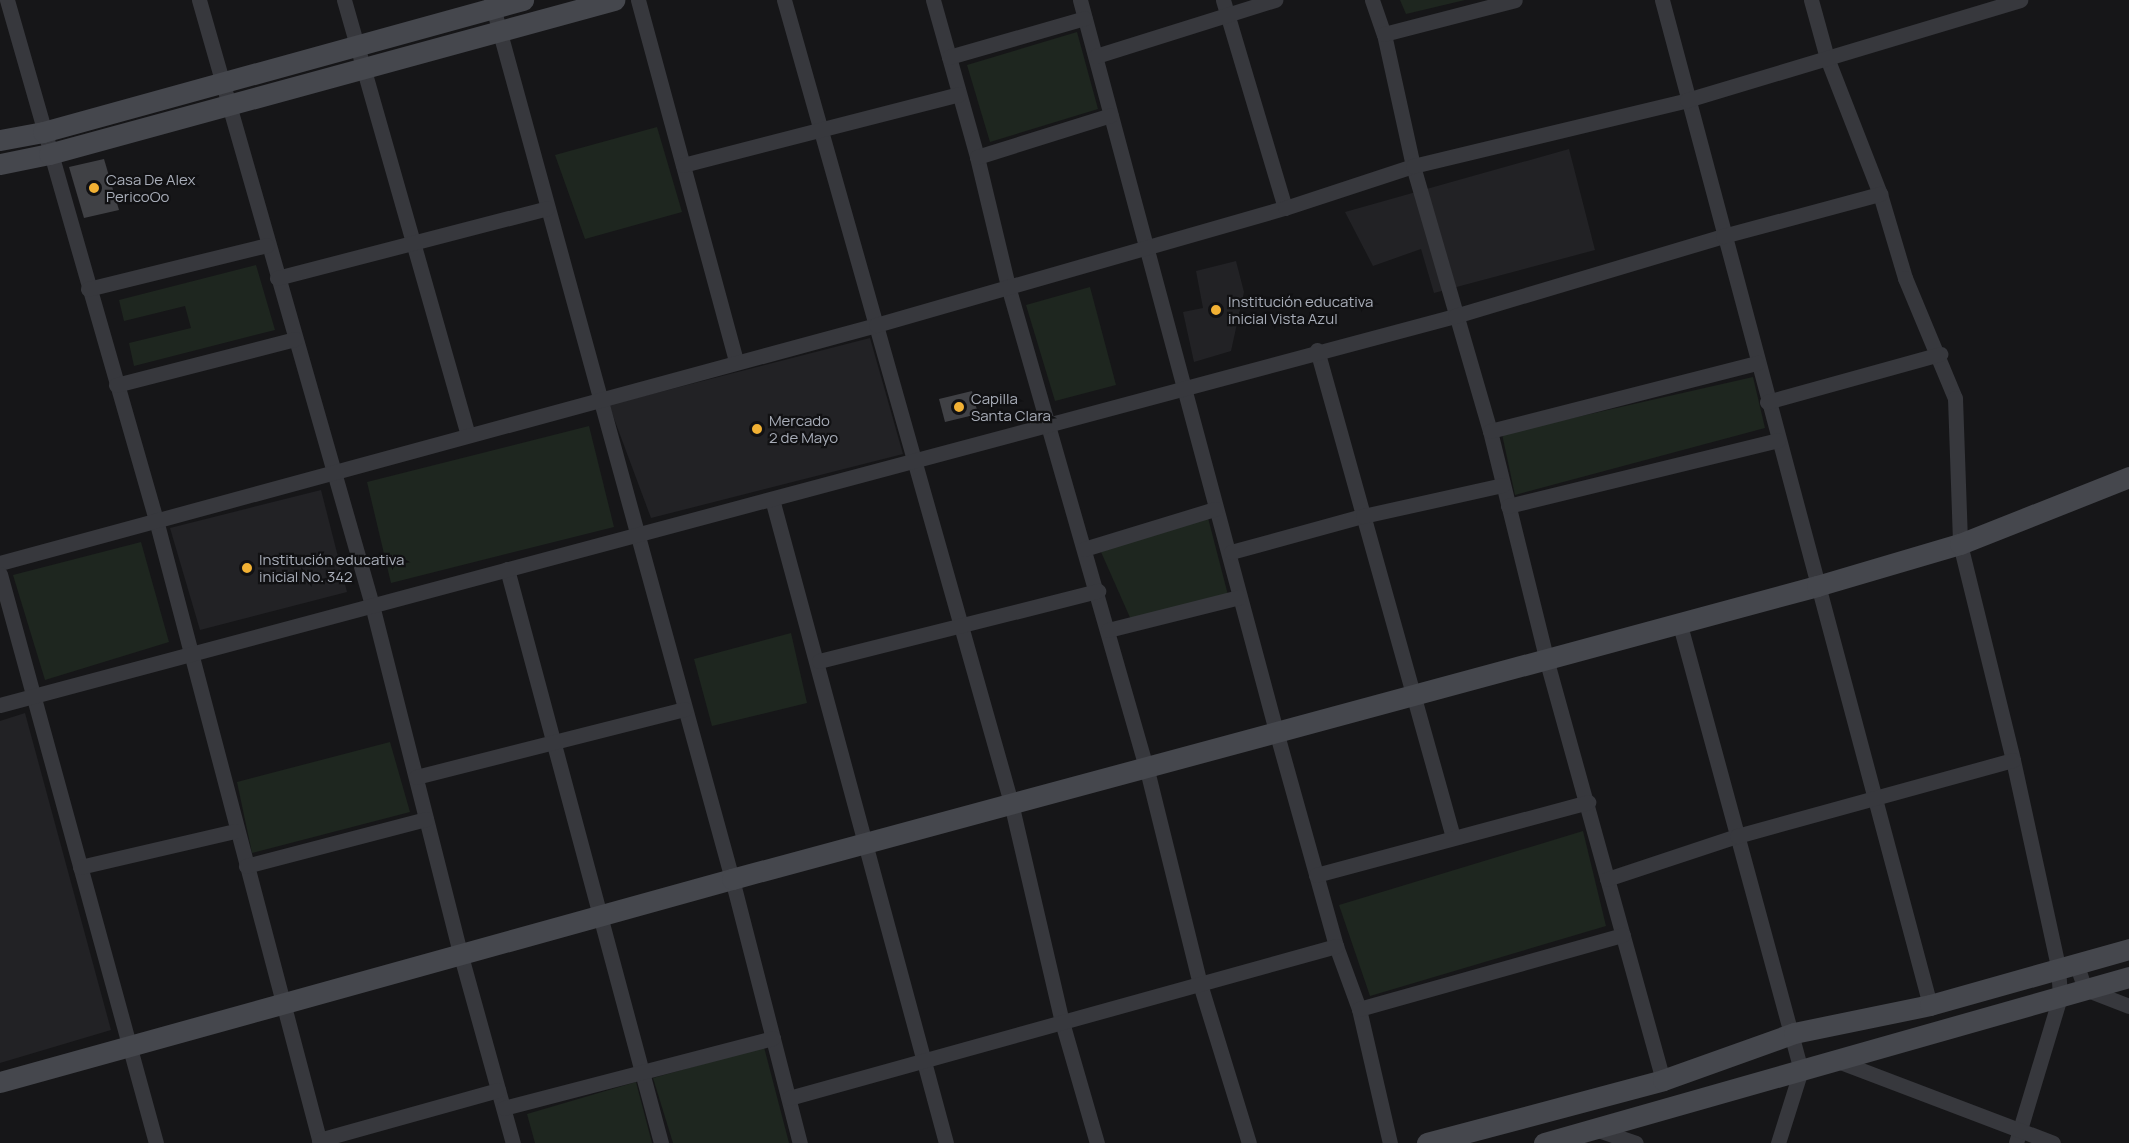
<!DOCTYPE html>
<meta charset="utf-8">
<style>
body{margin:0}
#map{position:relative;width:2129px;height:1143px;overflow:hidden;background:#161618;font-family:Manrope,sans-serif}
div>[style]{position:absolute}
.built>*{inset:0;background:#222225}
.green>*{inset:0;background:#1e261f}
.building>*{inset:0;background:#404145}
.street>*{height:15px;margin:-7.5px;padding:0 7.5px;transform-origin:7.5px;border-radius:7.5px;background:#37383d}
.secondary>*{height:21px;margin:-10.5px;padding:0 10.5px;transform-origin:10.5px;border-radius:10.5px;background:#45474d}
.dots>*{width:16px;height:16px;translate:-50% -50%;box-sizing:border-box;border:3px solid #111113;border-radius:50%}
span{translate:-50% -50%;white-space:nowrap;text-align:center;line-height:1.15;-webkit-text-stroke:4.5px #111113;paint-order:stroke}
.poi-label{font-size:15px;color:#a8adb8}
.left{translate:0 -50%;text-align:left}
</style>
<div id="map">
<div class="built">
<div style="clip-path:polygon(1569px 149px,1595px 250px,1434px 293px,1421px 249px,1373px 266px,1345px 212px)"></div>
<div style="clip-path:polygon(1236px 261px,1244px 292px,1231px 351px,1194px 362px,1183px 312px,1203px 308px,1196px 271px)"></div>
<div style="clip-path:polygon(870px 338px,903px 454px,651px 518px,609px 405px)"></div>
<div style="clip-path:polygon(321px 490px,347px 592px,200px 630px,170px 528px)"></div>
<div style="clip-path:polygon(25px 713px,111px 1030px,0 1063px,0 721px)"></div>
</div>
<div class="green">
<div style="clip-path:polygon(1400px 0,1465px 0,1406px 14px)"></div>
<div style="clip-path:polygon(1077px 32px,1098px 109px,990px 142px,967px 65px)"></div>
<div style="clip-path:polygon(657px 127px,682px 212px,585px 239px,555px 155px)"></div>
<div style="clip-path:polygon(256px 265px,275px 330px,134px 366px,129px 343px,191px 328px,185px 306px,124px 321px,119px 300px)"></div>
<div style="clip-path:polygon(1090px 287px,1116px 385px,1055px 401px,1026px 305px)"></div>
<div style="clip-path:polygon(1753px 377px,1765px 428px,1515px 495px,1502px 434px)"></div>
<div style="clip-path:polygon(589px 426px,614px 527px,391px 583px,367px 482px)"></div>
<div style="clip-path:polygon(1207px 514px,1228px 595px,1132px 622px,1101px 552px)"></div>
<div style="clip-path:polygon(141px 542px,169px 642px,45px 680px,13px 575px)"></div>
<div style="clip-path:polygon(791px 633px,807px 703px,712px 726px,694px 659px)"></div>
<div style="clip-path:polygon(390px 742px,410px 812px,252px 853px,237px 782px)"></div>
<div style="clip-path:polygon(1583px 831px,1606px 926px,1370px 996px,1339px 905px)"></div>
<div style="clip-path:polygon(764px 1047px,789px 1143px,673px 1143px,653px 1078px)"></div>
<div style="clip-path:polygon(636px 1082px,652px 1143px,535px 1143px,527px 1114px)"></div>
</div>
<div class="building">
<div style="clip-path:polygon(104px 159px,119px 210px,84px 218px,69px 167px)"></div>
<div style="clip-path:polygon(972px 391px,978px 414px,945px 422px,939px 399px)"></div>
</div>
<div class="street">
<div style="left:7px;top:0;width:541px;rotate:74.01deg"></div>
<div style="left:156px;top:520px;width:644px;rotate:75.25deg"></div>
<div style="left:199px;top:0;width:629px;rotate:74.04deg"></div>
<div style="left:372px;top:605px;width:362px;rotate:75.8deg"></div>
<div style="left:461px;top:956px;width:194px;rotate:74.5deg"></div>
<div style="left:344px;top:0;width:452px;rotate:74.1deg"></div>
<div style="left:491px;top:0;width:911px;rotate:74.67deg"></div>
<div style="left:732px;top:879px;width:273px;rotate:75.6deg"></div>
<div style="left:638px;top:0;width:374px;rotate:74.8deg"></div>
<div style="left:784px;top:0;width:834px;rotate:74.21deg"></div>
<div style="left:1011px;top:803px;width:225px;rotate:76.9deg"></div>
<div style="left:1062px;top:1022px;width:126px;rotate:73.9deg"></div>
<div style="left:933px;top:0;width:163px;rotate:74.3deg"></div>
<div style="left:977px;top:157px;width:133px;rotate:76.5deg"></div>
<div style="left:1008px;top:286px;width:499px;rotate:74deg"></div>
<div style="left:1146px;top:766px;width:225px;rotate:76.1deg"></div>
<div style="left:1200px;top:984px;width:166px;rotate:72.9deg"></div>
<div style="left:1080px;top:0;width:757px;rotate:74.99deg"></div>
<div style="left:1276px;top:731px;width:223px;rotate:74.4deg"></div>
<div style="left:1336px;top:946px;width:67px;rotate:69.9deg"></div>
<div style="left:1359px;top:1009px;width:138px;rotate:77deg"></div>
<div style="left:1223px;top:0;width:217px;rotate:73.4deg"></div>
<div style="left:1372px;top:0;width:36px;rotate:71deg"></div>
<div style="left:1384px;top:34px;width:135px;rotate:77.6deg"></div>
<div style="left:1413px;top:166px;width:276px;rotate:73.8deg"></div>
<div style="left:1490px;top:431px;width:238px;rotate:76.1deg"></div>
<div style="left:1547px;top:662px;width:434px;rotate:74.5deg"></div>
<div style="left:1662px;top:0;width:1040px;rotate:75.07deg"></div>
<div style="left:1811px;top:0;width:60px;rotate:74.6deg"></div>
<div style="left:1827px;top:58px;width:146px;rotate:68.7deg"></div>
<div style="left:1880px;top:194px;width:88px;rotate:73.4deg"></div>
<div style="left:1905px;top:278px;width:130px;rotate:67.4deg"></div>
<div style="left:1955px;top:398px;width:146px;rotate:88deg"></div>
<div style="left:1960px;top:544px;width:222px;rotate:76.2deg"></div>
<div style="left:2013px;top:760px;width:212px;rotate:77.7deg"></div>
<div style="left:2058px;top:967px;width:30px;rotate:86deg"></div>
<div style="left:2060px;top:997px;width:152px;rotate:106.8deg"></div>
<div style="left:1384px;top:34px;width:135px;rotate:-14.5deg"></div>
<div style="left:1096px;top:56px;width:188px;rotate:-17.4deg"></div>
<div style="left:949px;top:57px;width:141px;rotate:-16deg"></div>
<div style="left:977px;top:157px;width:140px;rotate:-17.4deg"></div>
<div style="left:683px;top:165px;width:285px;rotate:-14.4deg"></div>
<div style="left:277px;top:278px;width:279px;rotate:-14.5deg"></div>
<div style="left:88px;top:289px;width:184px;rotate:-13.8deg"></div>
<div style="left:1317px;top:350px;width:506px;rotate:74.4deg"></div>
<div style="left:116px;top:385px;width:185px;rotate:-14.4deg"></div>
<div style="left:1767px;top:402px;width:180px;rotate:-15.5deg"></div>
<div style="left:1490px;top:431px;width:276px;rotate:-14.3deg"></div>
<div style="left:772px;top:499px;width:667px;rotate:74.88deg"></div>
<div style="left:1508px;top:506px;width:278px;rotate:-13.7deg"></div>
<div style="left:1084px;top:549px;width:137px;rotate:-17deg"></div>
<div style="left:1231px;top:552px;width:137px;rotate:-15.3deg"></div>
<div style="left:1363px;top:516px;width:143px;rotate:-12.5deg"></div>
<div style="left:0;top:563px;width:908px;rotate:-15.2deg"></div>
<div style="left:876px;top:325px;width:425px;rotate:-16deg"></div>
<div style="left:1285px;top:208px;width:135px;rotate:-18.2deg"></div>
<div style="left:1413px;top:166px;width:282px;rotate:-13.5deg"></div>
<div style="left:1687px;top:100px;width:348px;rotate:-16.7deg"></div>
<div style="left:507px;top:569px;width:594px;rotate:74.98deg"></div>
<div style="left:0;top:574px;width:590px;rotate:74.67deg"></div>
<div style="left:1680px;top:625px;width:461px;rotate:74.8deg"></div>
<div style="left:1801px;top:1070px;width:77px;rotate:107.5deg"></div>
<div style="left:1108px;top:630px;width:135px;rotate:-14.1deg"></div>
<div style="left:819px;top:661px;width:288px;rotate:-14.1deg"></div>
<div style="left:0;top:705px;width:1506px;rotate:-14.97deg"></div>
<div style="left:1455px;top:316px;width:280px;rotate:-16.6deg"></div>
<div style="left:1723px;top:236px;width:163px;rotate:-15deg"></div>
<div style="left:416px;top:777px;width:277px;rotate:-14.2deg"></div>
<div style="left:246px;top:866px;width:186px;rotate:-14.6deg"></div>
<div style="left:80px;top:867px;width:159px;rotate:-13.1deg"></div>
<div style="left:1316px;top:875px;width:282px;rotate:-15deg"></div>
<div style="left:1607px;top:879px;width:137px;rotate:-18.3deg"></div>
<div style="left:1737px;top:836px;width:286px;rotate:-15.4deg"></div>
<div style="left:2076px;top:963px;width:28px;rotate:71deg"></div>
<div style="left:2085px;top:989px;width:47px;rotate:21.1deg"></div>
<div style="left:1359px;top:1009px;width:274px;rotate:-15.7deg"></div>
<div style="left:1835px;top:1060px;width:233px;rotate:20.8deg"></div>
<div style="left:789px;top:1098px;width:568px;rotate:-15.53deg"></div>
<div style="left:504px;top:1108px;width:278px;rotate:-14.6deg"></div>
<div style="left:1595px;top:1129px;width:43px;rotate:18.9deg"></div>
<div style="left:319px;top:1140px;width:186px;rotate:-15.6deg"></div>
</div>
<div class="secondary">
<div style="left:0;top:140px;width:44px;rotate:-10.5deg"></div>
<div style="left:43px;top:132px;width:498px;rotate:-15.4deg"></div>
<div style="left:0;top:164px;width:50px;rotate:-11.5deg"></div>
<div style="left:49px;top:154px;width:586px;rotate:-15.25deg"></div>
<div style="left:0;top:1082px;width:760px;rotate:-15.5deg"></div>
<div style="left:732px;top:879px;width:1124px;rotate:-15.11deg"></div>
<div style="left:1817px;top:586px;width:149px;rotate:-16.4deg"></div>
<div style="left:1960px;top:544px;width:182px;rotate:-21.6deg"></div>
<div style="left:1427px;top:1143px;width:244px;rotate:-14.9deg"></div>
<div style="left:1663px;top:1080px;width:139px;rotate:-19.7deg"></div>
<div style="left:1794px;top:1033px;width:139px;rotate:-11.6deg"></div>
<div style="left:1930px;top:1005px;width:207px;rotate:-15.7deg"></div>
<div style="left:1544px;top:1143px;width:608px;rotate:-15.84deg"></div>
</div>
<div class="dots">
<div style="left:94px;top:188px;background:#f2b134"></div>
<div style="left:1216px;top:310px;background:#f2b134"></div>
<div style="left:959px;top:407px;background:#f2b134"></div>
<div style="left:757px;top:429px;background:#f2b134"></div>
<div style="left:247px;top:568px;background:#f2b134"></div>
</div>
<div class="poi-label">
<span class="left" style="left:106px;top:188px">Casa De Alex<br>PericoOo</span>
<span class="left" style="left:1228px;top:310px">Institución educativa<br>inicial Vista Azul</span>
<span class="left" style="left:971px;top:407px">Capilla<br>Santa Clara</span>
<span class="left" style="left:769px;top:429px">Mercado<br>2 de Mayo</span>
<span class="left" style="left:259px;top:568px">Institución educativa<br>inicial No. 342</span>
</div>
</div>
